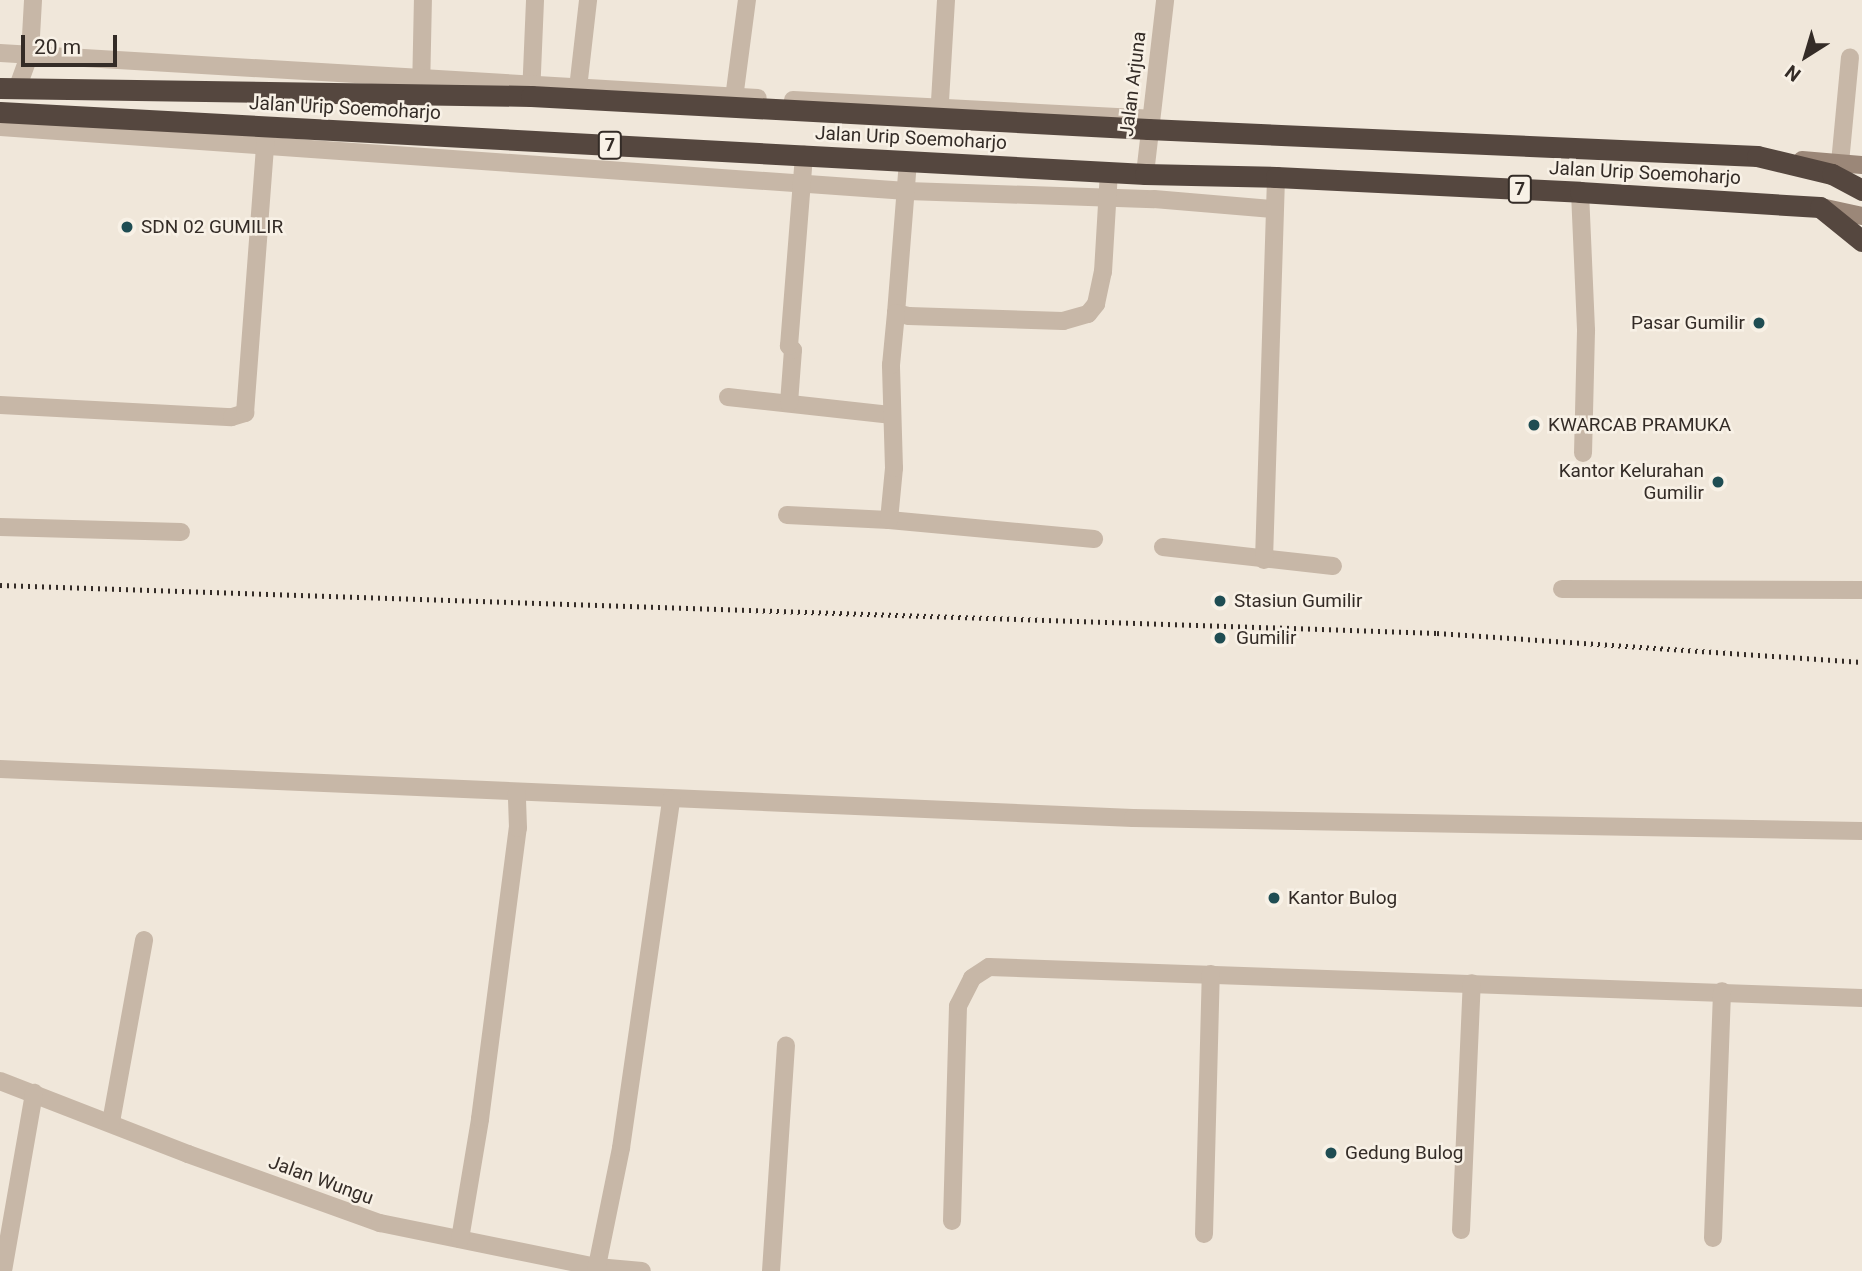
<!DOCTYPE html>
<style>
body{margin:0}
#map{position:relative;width:1862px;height:1271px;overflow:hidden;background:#f0e7da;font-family:Roboto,sans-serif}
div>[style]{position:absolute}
.lane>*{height:18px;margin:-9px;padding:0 9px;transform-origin:9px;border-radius:9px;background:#c7b7a7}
.street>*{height:18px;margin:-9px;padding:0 9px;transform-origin:9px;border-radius:9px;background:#c7b7a7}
.secondary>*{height:18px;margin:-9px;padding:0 9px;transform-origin:9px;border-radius:9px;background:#9b8778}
.highway>*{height:21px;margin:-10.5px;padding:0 10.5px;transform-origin:10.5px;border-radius:10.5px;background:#55473f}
.rail>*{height:5px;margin-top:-2.5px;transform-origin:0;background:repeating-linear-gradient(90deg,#342c27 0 2px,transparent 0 7px)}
.dots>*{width:19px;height:19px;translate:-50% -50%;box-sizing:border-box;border:4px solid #f8f1e6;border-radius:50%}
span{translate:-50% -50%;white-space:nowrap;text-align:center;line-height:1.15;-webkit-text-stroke:5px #f8f1e6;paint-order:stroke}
.shield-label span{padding:2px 5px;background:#f8f1e6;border:2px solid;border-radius:5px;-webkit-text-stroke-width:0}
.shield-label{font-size:18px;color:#342c27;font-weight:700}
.street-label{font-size:19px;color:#342c27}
.poi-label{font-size:19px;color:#342c27}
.left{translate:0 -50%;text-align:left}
.right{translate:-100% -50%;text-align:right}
.north{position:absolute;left:1771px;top:21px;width:70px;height:70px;-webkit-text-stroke:5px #f8f1e6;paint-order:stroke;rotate:217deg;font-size:19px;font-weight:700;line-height:28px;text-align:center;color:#342c27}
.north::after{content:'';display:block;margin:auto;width:24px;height:32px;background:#342c27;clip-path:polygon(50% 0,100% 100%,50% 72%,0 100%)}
.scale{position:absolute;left:21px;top:35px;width:96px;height:32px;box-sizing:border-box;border:4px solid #342c27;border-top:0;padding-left:9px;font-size:21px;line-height:24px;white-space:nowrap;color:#342c27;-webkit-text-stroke:5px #f8f1e6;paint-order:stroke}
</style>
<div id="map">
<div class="lane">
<div style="left:17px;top:89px;width:37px;rotate:-70deg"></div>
<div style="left:30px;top:54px;width:54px;rotate:-86.8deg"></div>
<div style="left:421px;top:92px;width:92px;rotate:-88.8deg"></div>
<div style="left:531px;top:96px;width:96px;rotate:-87.6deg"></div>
<div style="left:952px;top:1221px;width:215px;rotate:-88.4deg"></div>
<div style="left:958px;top:1006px;width:31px;rotate:-63deg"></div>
<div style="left:972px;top:978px;width:20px;rotate:-33deg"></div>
<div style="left:989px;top:967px;width:874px;rotate:2.03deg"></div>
<div style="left:1461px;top:1230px;width:247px;rotate:-87.5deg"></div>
<div style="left:1204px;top:1234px;width:260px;rotate:-88.5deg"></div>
<div style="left:1713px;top:1238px;width:247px;rotate:-87.9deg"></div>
</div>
<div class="street">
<div style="left:0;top:53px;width:759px;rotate:3.4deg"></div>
<div style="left:577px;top:97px;width:98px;rotate:-83.5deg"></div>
<div style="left:793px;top:100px;width:358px;rotate:3deg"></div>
<div style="left:733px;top:106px;width:107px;rotate:-82.5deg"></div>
<div style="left:939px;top:118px;width:118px;rotate:-86.6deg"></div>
<div style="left:0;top:127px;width:909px;rotate:4.04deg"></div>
<div style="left:907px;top:191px;width:247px;rotate:1.9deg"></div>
<div style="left:1154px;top:199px;width:120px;rotate:4.8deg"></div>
<div style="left:908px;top:161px;width:152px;rotate:94.5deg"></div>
<div style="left:896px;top:313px;width:13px;rotate:13deg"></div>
<div style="left:909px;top:316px;width:154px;rotate:1.9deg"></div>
<div style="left:1063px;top:321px;width:26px;rotate:-16deg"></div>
<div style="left:1088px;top:314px;width:13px;rotate:-51deg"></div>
<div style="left:1096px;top:304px;width:33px;rotate:-78deg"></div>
<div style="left:1103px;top:272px;width:100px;rotate:-86.6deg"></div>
<div style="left:1840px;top:163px;width:106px;rotate:-84.6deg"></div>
<div style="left:1145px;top:174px;width:175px;rotate:-83.4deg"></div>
<div style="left:1580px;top:192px;width:139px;rotate:87.5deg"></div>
<div style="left:1586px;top:331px;width:122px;rotate:91.4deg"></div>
<div style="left:728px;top:397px;width:163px;rotate:6.3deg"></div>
<div style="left:789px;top:403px;width:53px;rotate:-85.7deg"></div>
<div style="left:793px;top:350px;width:6px;rotate:-135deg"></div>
<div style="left:789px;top:346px;width:192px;rotate:-85.5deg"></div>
<div style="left:0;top:405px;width:232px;rotate:3deg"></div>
<div style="left:232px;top:417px;width:14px;rotate:-17deg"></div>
<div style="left:245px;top:413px;width:280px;rotate:-85.7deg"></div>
<div style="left:787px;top:515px;width:102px;rotate:2.8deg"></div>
<div style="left:889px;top:520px;width:206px;rotate:5.3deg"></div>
<div style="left:889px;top:520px;width:52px;rotate:-84.5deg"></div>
<div style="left:894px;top:468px;width:103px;rotate:-91.7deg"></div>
<div style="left:891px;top:365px;width:52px;rotate:-84.5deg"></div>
<div style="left:0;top:527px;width:181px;rotate:1.6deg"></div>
<div style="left:1163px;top:547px;width:171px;rotate:6.4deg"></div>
<div style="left:1264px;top:560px;width:383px;rotate:-88.2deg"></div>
<div style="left:1562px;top:589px;width:300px;rotate:0.2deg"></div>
<div style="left:0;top:769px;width:1134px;rotate:2.48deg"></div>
<div style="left:1133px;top:818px;width:729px;rotate:1.02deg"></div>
<div style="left:0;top:1081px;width:202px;rotate:21.2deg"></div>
<div style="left:188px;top:1154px;width:204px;rotate:19.8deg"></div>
<div style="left:380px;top:1223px;width:221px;rotate:11.5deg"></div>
<div style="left:597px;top:1267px;width:45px;rotate:5.1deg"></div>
<div style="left:111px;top:1122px;width:185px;rotate:-79.7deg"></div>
<div style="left:460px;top:1239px;width:122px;rotate:-80.5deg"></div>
<div style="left:480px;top:1119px;width:293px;rotate:-82.6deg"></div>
<div style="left:518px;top:828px;width:35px;rotate:-92deg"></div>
<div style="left:3px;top:1271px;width:181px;rotate:-80.1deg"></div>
<div style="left:596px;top:1271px;width:126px;rotate:-78.5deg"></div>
<div style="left:621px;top:1148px;width:352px;rotate:-81.8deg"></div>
<div style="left:771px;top:1271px;width:226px;rotate:-86.2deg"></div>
</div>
<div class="secondary">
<div style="left:1802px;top:160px;width:60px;rotate:4.8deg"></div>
<div style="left:1821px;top:207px;width:42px;rotate:12.4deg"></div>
</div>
<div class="highway">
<div style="left:0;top:88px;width:531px;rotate:0.86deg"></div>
<div style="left:531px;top:96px;width:618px;rotate:3.06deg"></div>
<div style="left:1148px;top:129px;width:610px;rotate:2.54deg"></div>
<div style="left:1757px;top:156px;width:77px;rotate:13.5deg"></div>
<div style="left:1832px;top:174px;width:34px;rotate:28deg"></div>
<div style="left:0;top:112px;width:1147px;rotate:3.1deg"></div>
<div style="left:1145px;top:174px;width:131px;rotate:1.3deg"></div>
<div style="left:1276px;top:177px;width:304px;rotate:2.8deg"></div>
<div style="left:1580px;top:192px;width:240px;rotate:3.6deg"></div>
<div style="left:1820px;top:207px;width:54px;rotate:39deg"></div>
</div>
<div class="rail">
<div style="left:0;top:585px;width:1438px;rotate:1.91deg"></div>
<div style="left:1437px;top:633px;width:426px;rotate:3.9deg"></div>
</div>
<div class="dots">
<div style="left:127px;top:227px;background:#1f4d53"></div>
<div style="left:1759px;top:323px;background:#1f4d53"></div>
<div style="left:1534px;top:425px;background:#1f4d53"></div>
<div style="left:1718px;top:482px;background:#1f4d53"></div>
<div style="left:1220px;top:601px;background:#1f4d53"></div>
<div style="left:1220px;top:638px;background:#1f4d53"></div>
<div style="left:1274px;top:898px;background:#1f4d53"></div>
<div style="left:1331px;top:1153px;background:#1f4d53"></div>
</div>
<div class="shield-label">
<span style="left:610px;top:145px">7</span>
<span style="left:1520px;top:189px">7</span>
</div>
<div class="street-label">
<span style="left:1133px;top:84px;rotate:-83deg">Jalan Arjuna</span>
<span style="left:345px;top:108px;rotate:3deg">Jalan Urip Soemoharjo</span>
<span style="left:911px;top:138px;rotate:3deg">Jalan Urip Soemoharjo</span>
<span style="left:1645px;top:173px;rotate:3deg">Jalan Urip Soemoharjo</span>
<span style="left:321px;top:1180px;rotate:20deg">Jalan Wungu</span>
</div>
<div class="poi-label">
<span class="left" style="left:141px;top:227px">SDN 02 GUMILIR</span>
<span class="right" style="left:1745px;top:323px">Pasar Gumilir</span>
<span class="left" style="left:1548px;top:425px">KWARCAB PRAMUKA</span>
<span class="right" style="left:1704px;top:482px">Kantor Kelurahan<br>Gumilir</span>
<span class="left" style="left:1234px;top:601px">Stasiun Gumilir</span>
<span class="left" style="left:1236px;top:638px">Gumilir</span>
<span class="left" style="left:1288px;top:898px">Kantor Bulog</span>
<span class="left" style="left:1345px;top:1153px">Gedung Bulog</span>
</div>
<div class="north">N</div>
<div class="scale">20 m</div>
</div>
